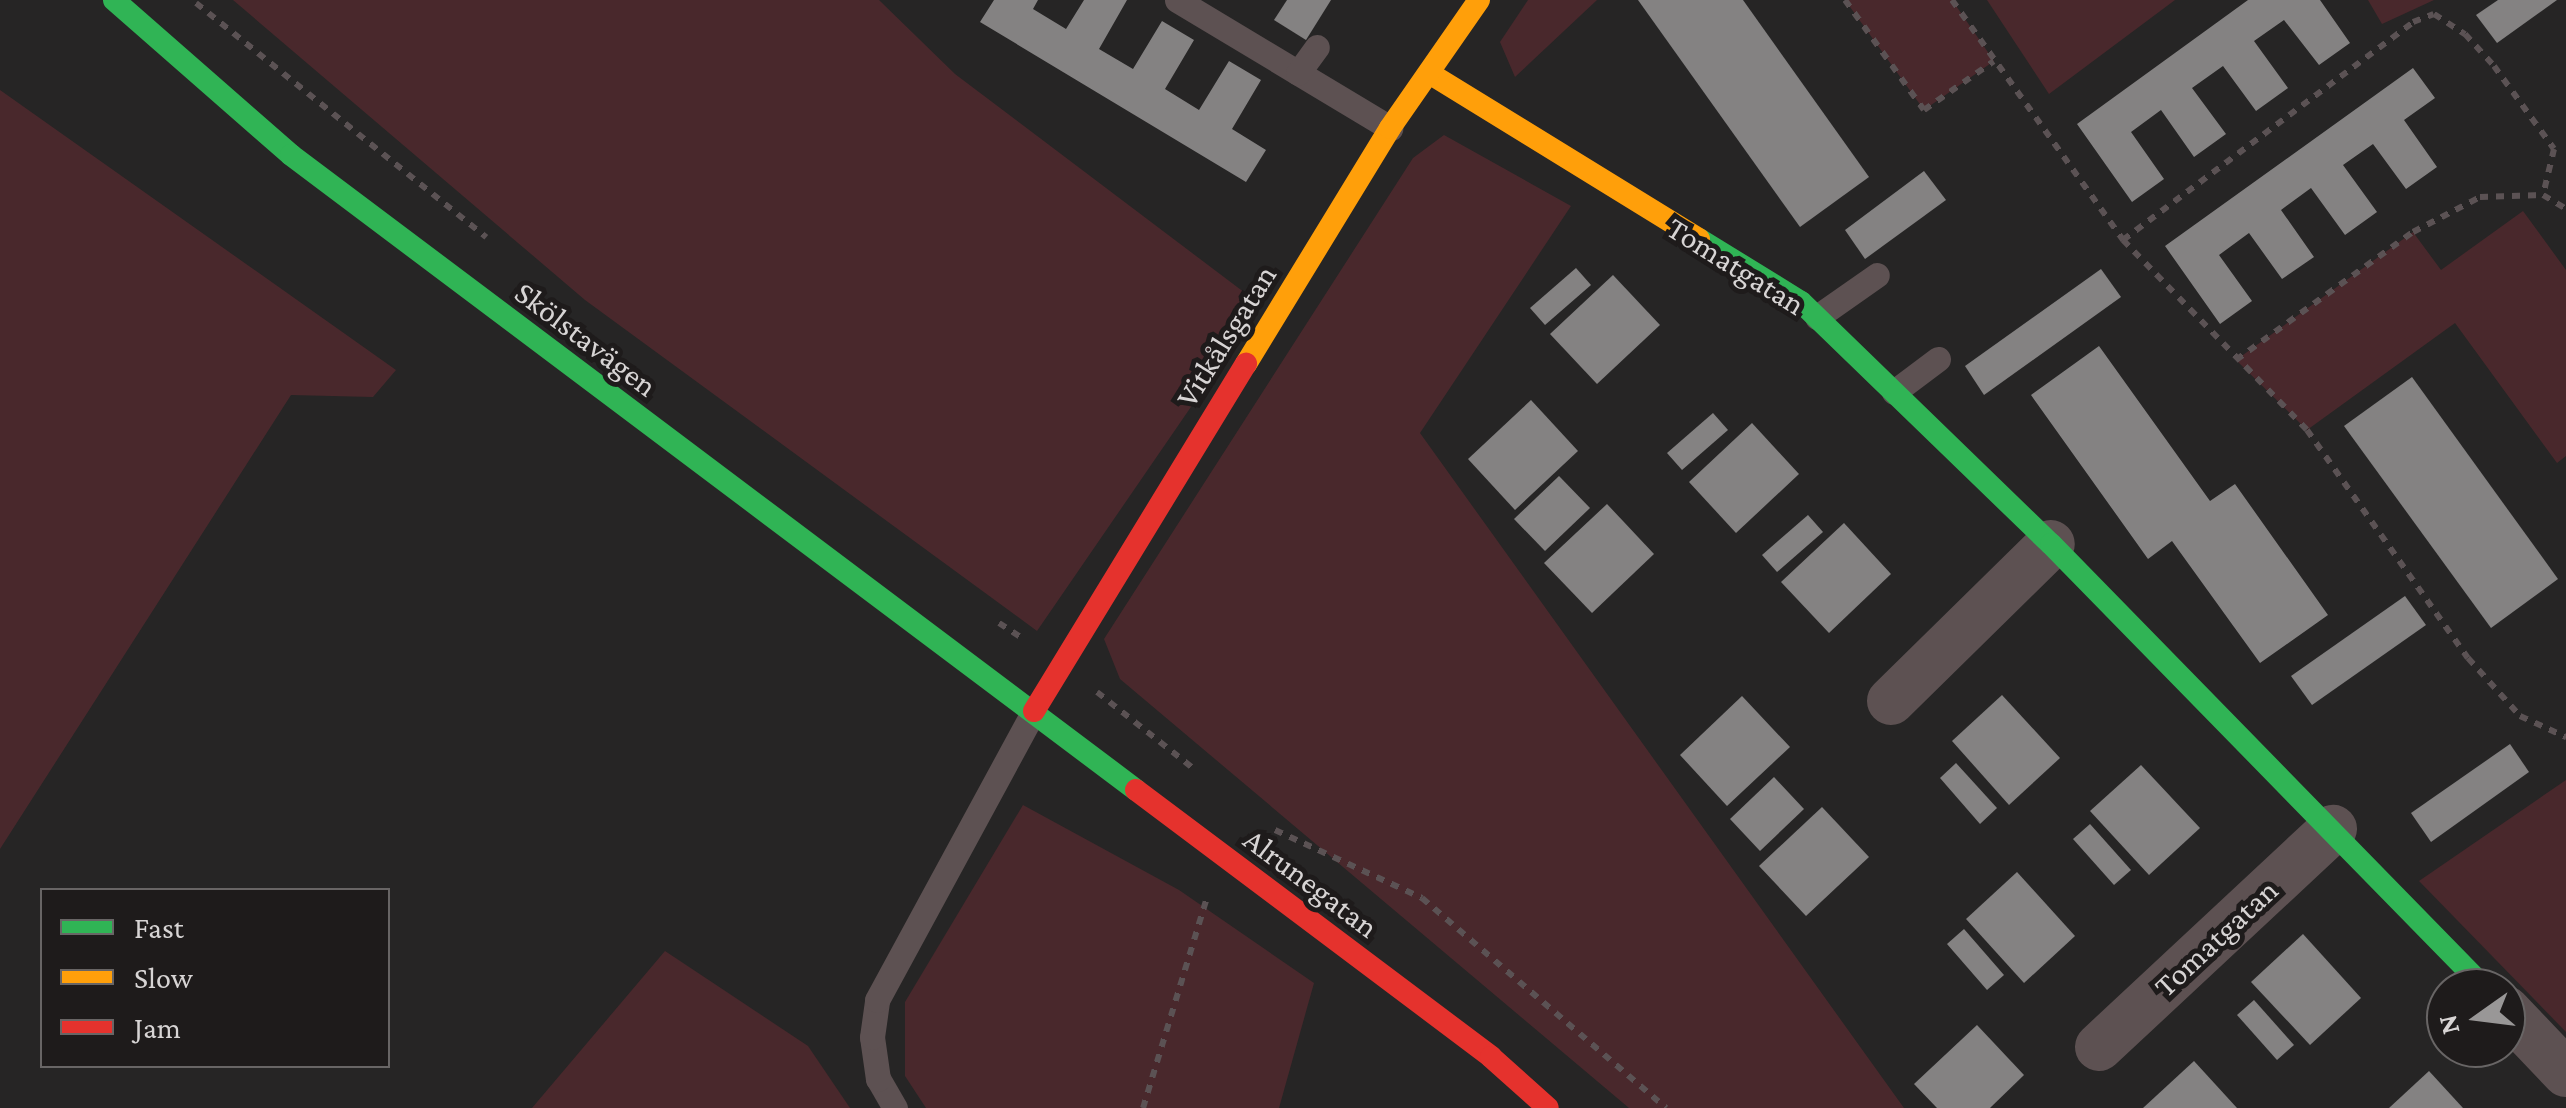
<!DOCTYPE html>
<meta charset="utf-8">
<style>
body{margin:0}
#map{position:relative;width:2566px;height:1108px;overflow:hidden;background:#262525;font-family:"Crimson Pro",serif}
div>[style]{position:absolute}
.green>*{inset:0;background:#49282c}
.building>*{inset:0;background:#848282}
.path>*{height:6px;margin-top:-3px;transform-origin:0;background:repeating-linear-gradient(90deg,#5b5254 0 8px,transparent 0 16px)}
.lane>*{height:25px;margin:-12.5px;padding:0 12.5px;transform-origin:12.5px;border-radius:12.5px;background:#5d5152}
.street>*{height:48px;margin:-24px;padding:0 24px;transform-origin:24px;border-radius:24px;background:#5d5152}
.fast>*{height:22px;margin:-11px;padding:0 11px;transform-origin:11px;border-radius:11px;background:#30b455}
.slow>*{height:22px;margin:-11px;padding:0 11px;transform-origin:11px;border-radius:11px;background:#ff9f0a}
.jam>*{height:22px;margin:-11px;padding:0 11px;transform-origin:11px;border-radius:11px;background:#e5322d}
span{translate:-50% -50%;white-space:nowrap;text-align:center;line-height:1.15;-webkit-text-stroke:10px #1e1b1b;paint-order:stroke}
.street-label{font-size:32px;color:#d7d4d4}
.legend{position:absolute;left:40px;top:888px;width:350px;height:180px;box-sizing:border-box;background:#1e1b1b;border:2px solid #686565;margin:0;padding:12px 18px;list-style:none;font-size:30px;color:#d7d4d4}
.legend li{display:flex;align-items:center;gap:20px;height:50px}
.legend b{width:50px;border:2px solid #686565}
.north{position:absolute;left:2426px;top:968px;width:100px;height:100px;box-sizing:border-box;background:#1e1b1b;border:2px solid #686565;border-radius:50%;rotate:256deg;font-size:28px;font-weight:700;line-height:40px;text-align:center;color:#d7d4d4}
.north::after{content:'';display:block;margin:auto;width:35px;height:45px;background:#999797;clip-path:polygon(50% 0,100% 100%,50% 72%,0 100%)}
</style>
<div id="map">
<div class="green">
<div style="clip-path:polygon(233px 0,879px 0,955px 74px,1261px 305px,1037px 631px,585px 300px)"></div>
<div style="clip-path:polygon(1528px 0,1597px 0,1515px 77px,1500px 42px)"></div>
<div style="clip-path:polygon(1845px 0,1952px 0,1994px 61px,1924px 110px)"></div>
<div style="clip-path:polygon(1987px 0,2175px 0,2049px 94px)"></div>
<div style="clip-path:polygon(2368px 0,2434px 0,2382px 24px)"></div>
<div style="clip-path:polygon(0 90px,396px 370px,373px 397px,291px 395px,0 849px)"></div>
<div style="clip-path:polygon(1444px 135px,1571px 206px,1420px 433px,1904px 1108px,1629px 1108px,1120px 679px,1104px 639px,1413px 158px)"></div>
<div style="clip-path:polygon(2523px 211px,2566px 270px,2566px 456px,2557px 463px,2455px 323px,2307px 430px,2236px 360px,2413px 232px,2441px 270px)"></div>
<div style="clip-path:polygon(2566px 780px,2566px 1032px,2419px 881px)"></div>
<div style="clip-path:polygon(1023px 805px,1179px 890px,1314px 983px,1279px 1108px,926px 1108px,905px 1076px,905px 1002px)"></div>
<div style="clip-path:polygon(665px 951px,808px 1046px,850px 1108px,532px 1108px)"></div>
</div>
<div class="building">
<div style="clip-path:polygon(994px 0,1038px 0,1033px 9px,1066px 29px,1084px 0,1127px 0,1099px 49px,1133px 69px,1162px 21px,1194px 40px,1165px 89px,1199px 110px,1229px 61px,1261px 80px,1232px 129px,1266px 150px,1246px 182px,980px 22px)"></div>
<div style="clip-path:polygon(1287px 0,1331px 0,1306px 40px,1274px 20px)"></div>
<div style="clip-path:polygon(1638px 0,1743px 0,1869px 177px,1800px 227px)"></div>
<div style="clip-path:polygon(2248px 0,2320px 0,2350px 43px,2319px 65px,2284px 20px,2254px 41px,2288px 88px,2256px 111px,2223px 66px,2192px 88px,2226px 134px,2194px 157px,2161px 110px,2131px 132px,2164px 179px,2132px 202px,2077px 124px)"></div>
<div style="clip-path:polygon(2498px 0,2557px 0,2497px 43px,2476px 15px)"></div>
<div style="clip-path:polygon(2413px 68px,2435px 98px,2404px 120px,2437px 167px,2406px 189px,2373px 144px,2343px 165px,2377px 212px,2345px 235px,2311px 188px,2281px 210px,2314px 257px,2282px 279px,2249px 233px,2219px 255px,2252px 301px,2220px 324px,2165px 246px)"></div>
<div style="clip-path:polygon(1924px 171px,1946px 200px,1865px 259px,1845px 230px)"></div>
<div style="clip-path:polygon(1576px 268px,1591px 285px,1545px 325px,1530px 308px)"></div>
<div style="clip-path:polygon(2101px 269px,2121px 297px,1984px 395px,1965px 366px)"></div>
<div style="clip-path:polygon(1613px 275px,1660px 325px,1597px 384px,1550px 334px)"></div>
<div style="clip-path:polygon(2099px 346px,2210px 501px,2235px 484px,2328px 615px,2260px 663px,2172px 541px,2148px 559px,2031px 395px)"></div>
<div style="clip-path:polygon(2412px 377px,2558px 579px,2491px 628px,2344px 426px)"></div>
<div style="clip-path:polygon(1531px 400px,1578px 451px,1515px 510px,1468px 459px)"></div>
<div style="clip-path:polygon(1713px 413px,1728px 430px,1682px 470px,1667px 453px)"></div>
<div style="clip-path:polygon(1752px 423px,1799px 474px,1736px 533px,1689px 482px)"></div>
<div style="clip-path:polygon(1559px 476px,1590px 508px,1545px 551px,1514px 519px)"></div>
<div style="clip-path:polygon(1607px 504px,1654px 554px,1592px 613px,1544px 563px)"></div>
<div style="clip-path:polygon(1808px 515px,1823px 532px,1777px 572px,1762px 555px)"></div>
<div style="clip-path:polygon(1844px 523px,1891px 574px,1829px 633px,1781px 582px)"></div>
<div style="clip-path:polygon(2405px 596px,2426px 625px,2312px 705px,2291px 676px)"></div>
<div style="clip-path:polygon(2002px 695px,2060px 758px,2009px 805px,1952px 741px)"></div>
<div style="clip-path:polygon(1742px 696px,1790px 747px,1727px 806px,1680px 755px)"></div>
<div style="clip-path:polygon(2510px 744px,2529px 772px,2431px 842px,2411px 813px)"></div>
<div style="clip-path:polygon(1956px 763px,1997px 808px,1980px 824px,1940px 778px)"></div>
<div style="clip-path:polygon(2141px 765px,2200px 828px,2149px 875px,2090px 811px)"></div>
<div style="clip-path:polygon(1774px 777px,1804px 809px,1760px 851px,1730px 819px)"></div>
<div style="clip-path:polygon(1822px 807px,1869px 857px,1806px 916px,1759px 866px)"></div>
<div style="clip-path:polygon(2090px 824px,2131px 870px,2114px 885px,2073px 839px)"></div>
<div style="clip-path:polygon(2017px 872px,2075px 936px,2024px 983px,1966px 919px)"></div>
<div style="clip-path:polygon(1964px 929px,2004px 975px,1987px 990px,1947px 944px)"></div>
<div style="clip-path:polygon(2303px 934px,2361px 998px,2310px 1045px,2251px 982px)"></div>
<div style="clip-path:polygon(2254px 1000px,2294px 1045px,2277px 1060px,2237px 1015px)"></div>
<div style="clip-path:polygon(1977px 1025px,2024px 1075px,1990px 1108px,1937px 1108px,1914px 1084px)"></div>
<div style="clip-path:polygon(2194px 1061px,2237px 1108px,2143px 1108px)"></div>
<div style="clip-path:polygon(2429px 1071px,2463px 1108px,2389px 1108px)"></div>
</div>
<div class="path">
<div style="left:1845px;top:0;width:135px;rotate:54.3deg"></div>
<div style="left:1924px;top:110px;width:85px;rotate:-35deg"></div>
<div style="left:1952px;top:0;width:295px;rotate:54.5deg"></div>
<div style="left:2123px;top:240px;width:264px;rotate:45.9deg"></div>
<div style="left:2307px;top:430px;width:279px;rotate:54.8deg"></div>
<div style="left:2468px;top:658px;width:78px;rotate:48.1deg"></div>
<div style="left:2520px;top:716px;width:51px;rotate:24.5deg"></div>
<div style="left:196px;top:3px;width:373px;rotate:38.9deg"></div>
<div style="left:2123px;top:240px;width:363px;rotate:-36.9deg"></div>
<div style="left:2413px;top:22px;width:22px;rotate:-21deg"></div>
<div style="left:2434px;top:14px;width:37px;rotate:33deg"></div>
<div style="left:2465px;top:34px;width:43px;rotate:47.8deg"></div>
<div style="left:2494px;top:66px;width:102px;rotate:54.1deg"></div>
<div style="left:2554px;top:149px;width:47px;rotate:103.4deg"></div>
<div style="left:2236px;top:360px;width:218px;rotate:-35.9deg"></div>
<div style="left:2413px;top:232px;width:76px;rotate:-27.6deg"></div>
<div style="left:2480px;top:197px;width:63px;rotate:-1.8deg"></div>
<div style="left:2543px;top:195px;width:27px;rotate:31deg"></div>
<div style="left:999px;top:623px;width:27px;rotate:33deg"></div>
<div style="left:1097px;top:692px;width:122px;rotate:38.4deg"></div>
<div style="left:1275px;top:830px;width:162px;rotate:24.8deg"></div>
<div style="left:1422px;top:898px;width:322px;rotate:40.7deg"></div>
<div style="left:1143px;top:1108px;width:217px;rotate:-73.1deg"></div>
</div>
<div class="lane">
<div style="left:1177px;top:0;width:249px;rotate:31deg"></div>
<div style="left:1298px;top:73px;width:32px;rotate:-54deg"></div>
<div style="left:1817px;top:317px;width:73px;rotate:-35deg"></div>
<div style="left:1894px;top:392px;width:55px;rotate:-36.9deg"></div>
<div style="left:895px;top:1108px;width:34px;rotate:-120deg"></div>
<div style="left:878px;top:1079px;width:42px;rotate:-98.1deg"></div>
<div style="left:872px;top:1037px;width:37px;rotate:-82deg"></div>
<div style="left:877px;top:1000px;width:329px;rotate:-61.5deg"></div>
</div>
<div class="street">
<div style="left:1891px;top:701px;width:224px;rotate:-44.5deg"></div>
<div style="left:2506px;top:1010px;width:87px;rotate:46.4deg"></div>
<div style="left:2099px;top:1047px;width:320px;rotate:-43deg"></div>
</div>
<div class="fast">
<div style="left:114px;top:0;width:235px;rotate:41.2deg"></div>
<div style="left:291px;top:155px;width:1057px;rotate:36.92deg"></div>
<div style="left:1699px;top:239px;width:120px;rotate:31.7deg"></div>
<div style="left:1801px;top:302px;width:348px;rotate:44.1deg"></div>
<div style="left:2051px;top:544px;width:621px;rotate:45.65deg"></div>
</div>
<div class="slow">
<div style="left:1429px;top:73px;width:317px;rotate:31.6deg"></div>
<div style="left:1246px;top:364px;width:276px;rotate:-58.6deg"></div>
<div style="left:1390px;top:128px;width:156px;rotate:-55.2deg"></div>
</div>
<div class="jam">
<div style="left:1034px;top:711px;width:407px;rotate:-58.6deg"></div>
<div style="left:1136px;top:790px;width:444px;rotate:36.9deg"></div>
<div style="left:1491px;top:1057px;width:76px;rotate:41.8deg"></div>
</div>
<div class="street-label">
<span style="left:1736px;top:266px;rotate:32deg">Tomatgatan</span>
<span style="left:1226px;top:336px;rotate:-58deg">Vitkålsgatan</span>
<span style="left:586px;top:339px;rotate:37deg">Skölstavägen</span>
<span style="left:1311px;top:883px;rotate:37deg">Alrunegatan</span>
<span style="left:2216px;top:938px;rotate:-43deg">Tomatgatan</span>
</div>
<ul class="legend">
<li><b style="height:12px;background:#30b455"></b>Fast</li>
<li><b style="height:12px;background:#ff9f0a"></b>Slow</li>
<li><b style="height:12px;background:#e5322d"></b>Jam</li>
</ul>
<div class="north">N</div>
</div>
